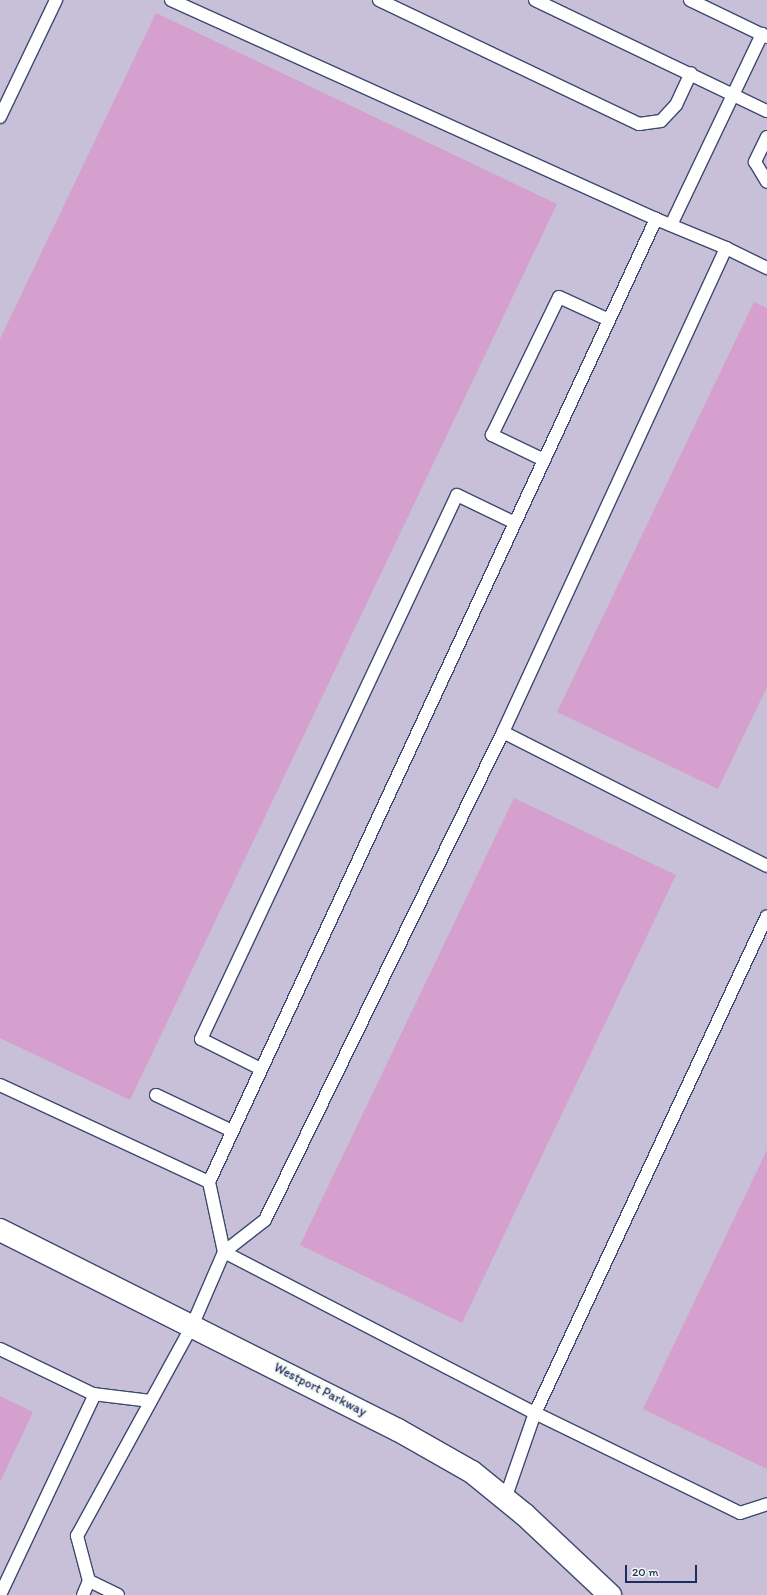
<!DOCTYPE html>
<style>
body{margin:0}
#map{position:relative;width:767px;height:1595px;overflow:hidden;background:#f2e6cf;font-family:Itim,sans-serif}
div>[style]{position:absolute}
.industrial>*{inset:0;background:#c8c0d8}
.building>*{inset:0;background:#d59fce}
.roads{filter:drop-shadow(1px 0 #3b4a6f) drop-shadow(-1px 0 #3b4a6f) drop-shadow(0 1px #3b4a6f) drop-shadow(0 -1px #3b4a6f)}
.service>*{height:12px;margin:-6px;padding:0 6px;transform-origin:6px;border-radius:6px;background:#fff}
.tertiary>*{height:22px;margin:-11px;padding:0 11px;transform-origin:11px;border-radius:11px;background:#fff}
span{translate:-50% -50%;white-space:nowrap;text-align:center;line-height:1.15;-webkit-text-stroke:4px #f6f6f2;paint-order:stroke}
.street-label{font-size:13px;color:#1b2f5e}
.scale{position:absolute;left:625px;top:1565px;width:72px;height:18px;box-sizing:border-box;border:2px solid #1b2f5e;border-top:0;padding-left:5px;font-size:12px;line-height:14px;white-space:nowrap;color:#1b2f5e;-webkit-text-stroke:3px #f6f6f2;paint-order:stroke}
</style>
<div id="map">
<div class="industrial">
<div style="clip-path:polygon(0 0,767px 0,767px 1595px,0 1595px)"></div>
</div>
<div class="building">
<div style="clip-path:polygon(156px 13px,557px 204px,130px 1100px,0 1038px,0 339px)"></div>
<div style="clip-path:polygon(754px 302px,767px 308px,767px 687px,718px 789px,557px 712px)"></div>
<div style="clip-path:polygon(514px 798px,676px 875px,462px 1323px,300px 1245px)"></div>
<div style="clip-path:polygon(767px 1150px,767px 1469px,643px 1409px)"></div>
<div style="clip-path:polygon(0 1396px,33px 1412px,0 1482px)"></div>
</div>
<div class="roads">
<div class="service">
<div style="left:171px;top:0;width:532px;rotate:24.3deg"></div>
<div style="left:379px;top:0;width:288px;rotate:25.5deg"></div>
<div style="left:639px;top:124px;width:22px;rotate:-8deg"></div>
<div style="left:661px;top:121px;width:22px;rotate:-47deg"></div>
<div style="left:676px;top:105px;width:35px;rotate:-65deg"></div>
<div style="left:535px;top:0;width:257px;rotate:25.6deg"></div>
<div style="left:690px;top:0;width:85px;rotate:25.7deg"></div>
<div style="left:0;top:117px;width:130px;rotate:-64.4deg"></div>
<div style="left:767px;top:137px;width:28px;rotate:116deg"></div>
<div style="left:755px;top:162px;width:23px;rotate:59deg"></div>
<div style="left:671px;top:225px;width:212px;rotate:-64.5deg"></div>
<div style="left:544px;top:460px;width:58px;rotate:-154.3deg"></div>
<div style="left:492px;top:435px;width:153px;rotate:-64.1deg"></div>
<div style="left:559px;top:297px;width:55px;rotate:24.7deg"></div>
<div style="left:503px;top:732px;width:533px;rotate:-65.26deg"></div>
<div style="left:726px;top:248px;width:46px;rotate:26deg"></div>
<div style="left:261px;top:1069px;width:67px;rotate:-153.4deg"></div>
<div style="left:201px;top:1039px;width:601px;rotate:-64.8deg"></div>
<div style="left:457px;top:495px;width:64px;rotate:25.8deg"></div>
<div style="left:0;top:1085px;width:230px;rotate:24.9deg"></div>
<div style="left:209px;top:1182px;width:72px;rotate:77.9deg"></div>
<div style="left:224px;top:1252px;width:52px;rotate:-38deg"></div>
<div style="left:265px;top:1220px;width:543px;rotate:-64deg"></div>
<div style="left:503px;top:732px;width:296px;rotate:26.9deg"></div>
<div style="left:156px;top:1095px;width:84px;rotate:25.3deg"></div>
<div style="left:209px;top:1182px;width:1062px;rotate:-65.1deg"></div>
<div style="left:656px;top:219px;width:76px;rotate:22.5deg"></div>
<div style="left:0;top:1349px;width:103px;rotate:25.8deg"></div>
<div style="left:93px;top:1394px;width:58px;rotate:6.9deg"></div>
<div style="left:505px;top:1499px;width:91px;rotate:-70.8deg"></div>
<div style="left:535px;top:1413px;width:548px;rotate:-64.98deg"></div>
<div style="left:0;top:1595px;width:222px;rotate:-64.7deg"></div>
<div style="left:83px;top:1595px;width:15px;rotate:-67deg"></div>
<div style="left:118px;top:1595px;width:32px;rotate:-154deg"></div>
<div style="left:89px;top:1581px;width:47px;rotate:-104.9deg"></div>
<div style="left:77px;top:1536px;width:239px;rotate:-61.3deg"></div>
<div style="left:192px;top:1326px;width:81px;rotate:-66.6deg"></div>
<div style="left:224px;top:1252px;width:350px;rotate:27.4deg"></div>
<div style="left:535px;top:1413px;width:228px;rotate:26deg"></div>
<div style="left:740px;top:1513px;width:28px;rotate:-18deg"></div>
</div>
<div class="tertiary">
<div style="left:0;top:1230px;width:445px;rotate:26.7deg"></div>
<div style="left:398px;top:1430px;width:85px;rotate:29.6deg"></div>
<div style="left:472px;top:1472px;width:68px;rotate:39.1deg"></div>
<div style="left:525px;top:1515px;width:117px;rotate:43.3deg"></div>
</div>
</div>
<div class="street-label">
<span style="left:320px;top:1390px;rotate:27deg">Westport Parkway</span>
</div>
<div class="scale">20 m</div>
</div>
